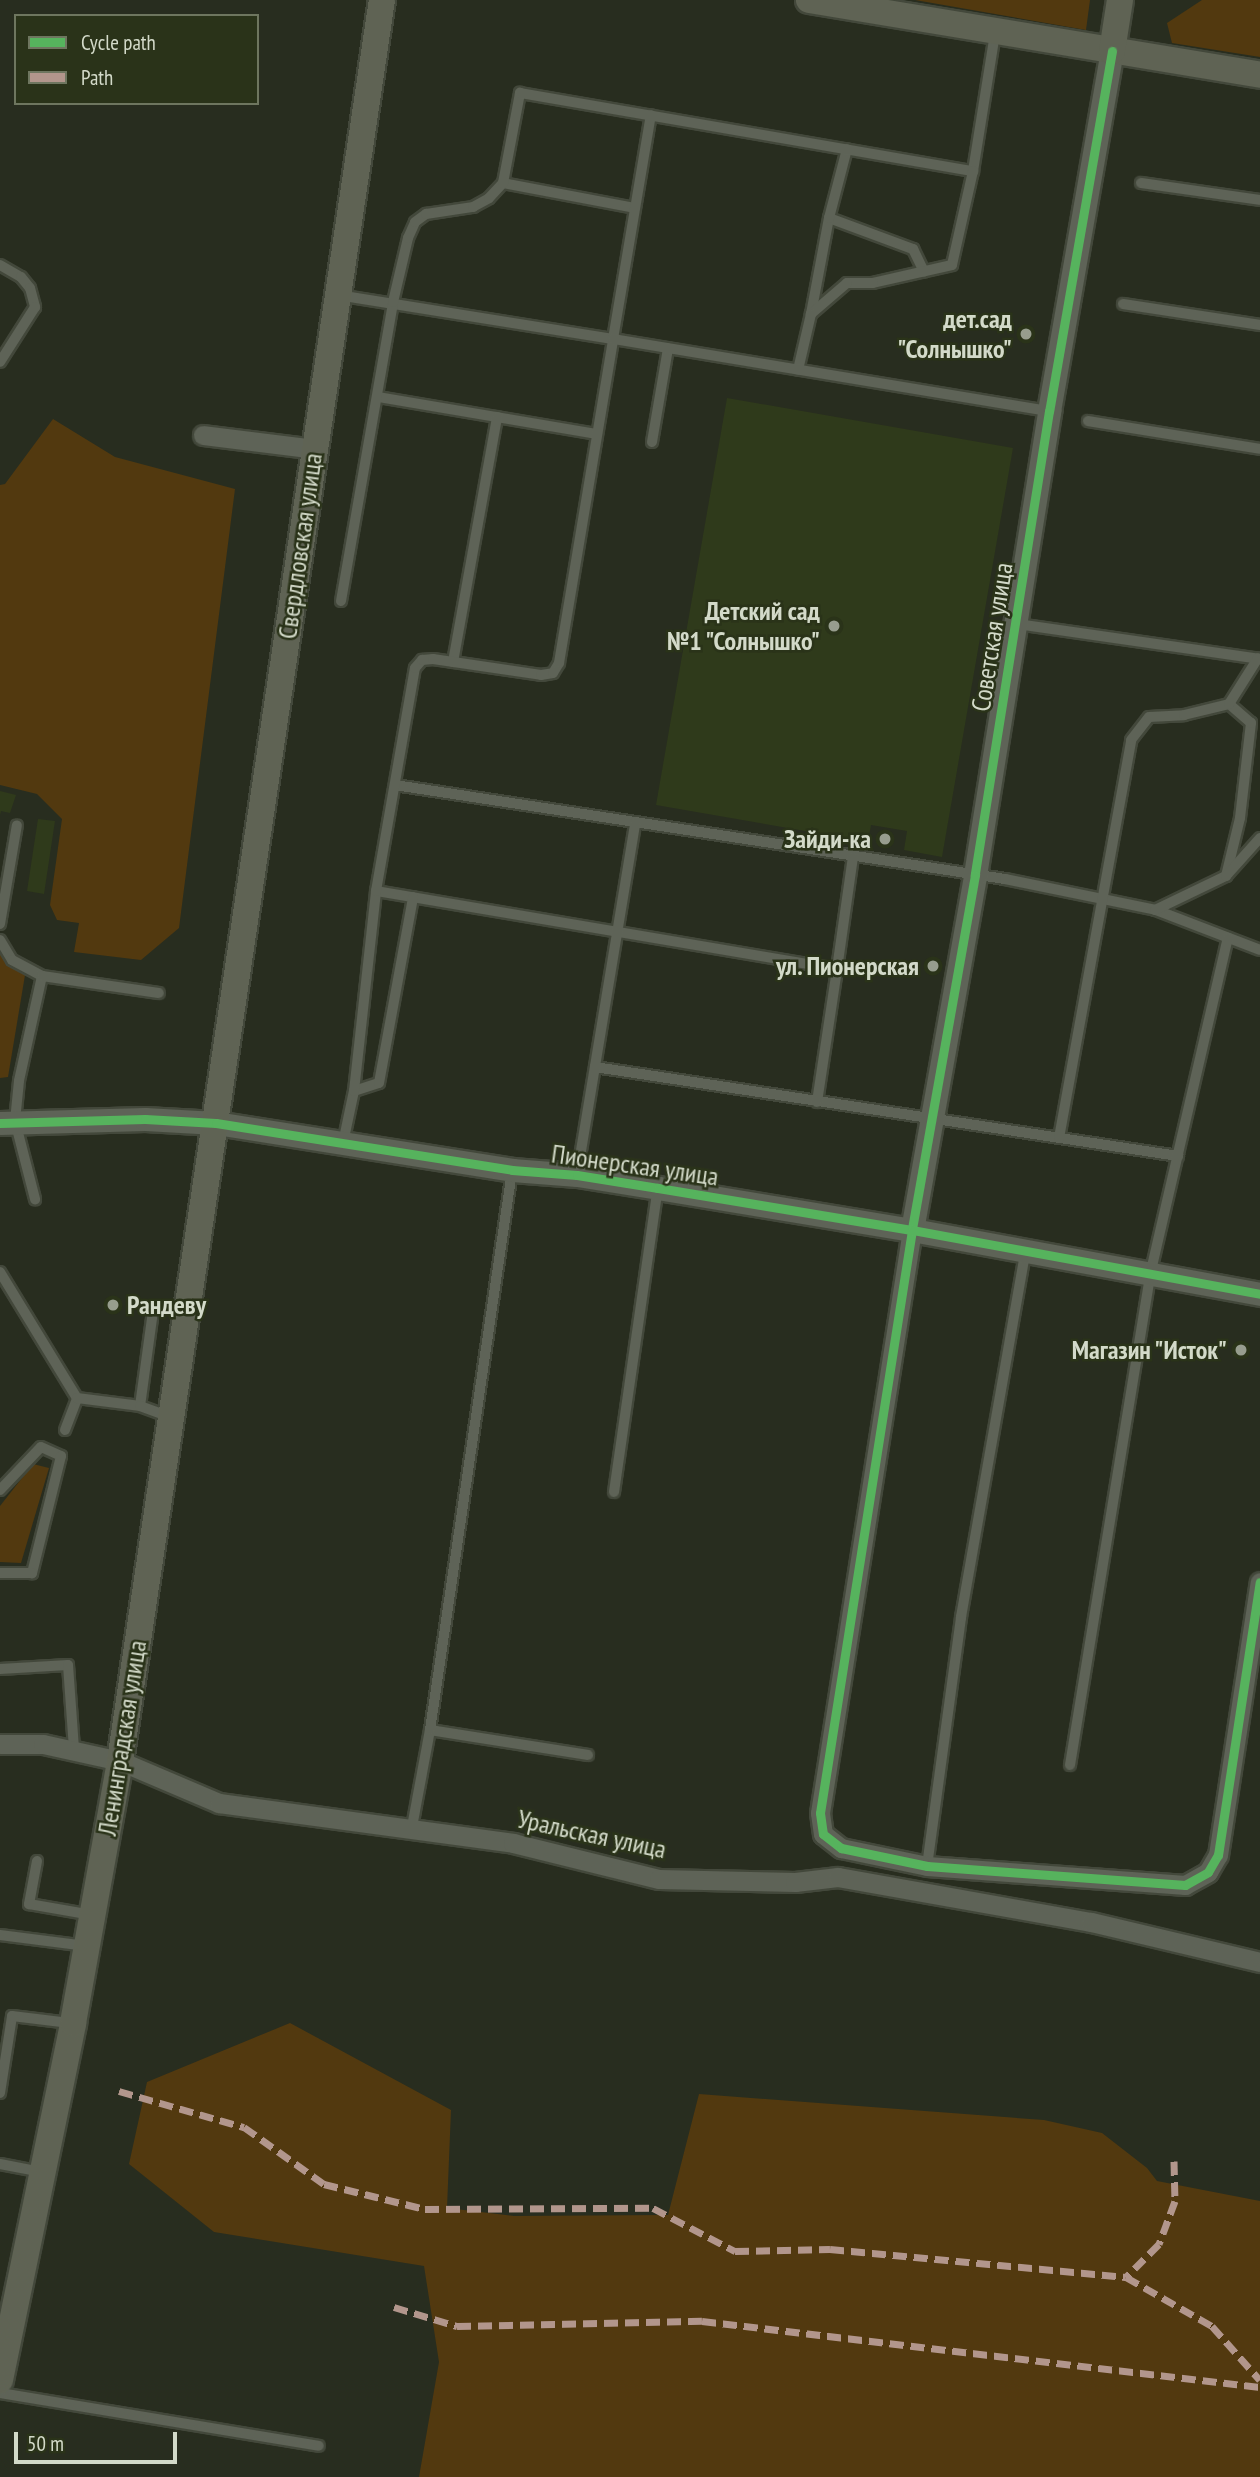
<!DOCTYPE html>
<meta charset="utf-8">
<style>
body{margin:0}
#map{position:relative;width:1260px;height:2477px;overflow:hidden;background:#282d1f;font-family:"PT Sans Narrow",sans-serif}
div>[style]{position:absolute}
.built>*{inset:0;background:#2f3a1b}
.green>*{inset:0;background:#52390f}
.roads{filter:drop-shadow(2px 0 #43483b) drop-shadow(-2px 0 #43483b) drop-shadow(0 2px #43483b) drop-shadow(0 -2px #43483b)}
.service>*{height:10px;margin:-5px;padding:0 5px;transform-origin:5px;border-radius:5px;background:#5e6357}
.minor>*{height:19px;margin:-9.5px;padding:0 9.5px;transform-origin:9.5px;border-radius:9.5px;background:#5e6357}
.tertiary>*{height:23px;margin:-11.5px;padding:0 11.5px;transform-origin:11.5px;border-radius:11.5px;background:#5e6357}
.secondary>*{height:26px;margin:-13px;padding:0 13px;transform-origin:13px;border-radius:13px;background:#5f6354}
.quiet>*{height:7px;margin-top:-3.5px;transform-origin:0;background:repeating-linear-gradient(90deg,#b2968c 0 14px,transparent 0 21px)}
.cycleway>*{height:9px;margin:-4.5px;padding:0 4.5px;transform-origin:4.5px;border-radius:4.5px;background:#56b35d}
.dots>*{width:19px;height:19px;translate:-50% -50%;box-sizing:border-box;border:4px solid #2a3319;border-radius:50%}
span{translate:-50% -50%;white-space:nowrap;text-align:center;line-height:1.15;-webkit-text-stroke:5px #2a3319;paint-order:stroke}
.poi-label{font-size:26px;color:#d3dac9;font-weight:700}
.right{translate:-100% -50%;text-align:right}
.left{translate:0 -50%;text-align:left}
.street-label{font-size:26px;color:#d3dac9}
.legend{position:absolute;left:14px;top:14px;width:245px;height:91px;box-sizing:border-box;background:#2a3319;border:2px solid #6e765f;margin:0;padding:9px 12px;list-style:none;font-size:21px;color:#d3dac9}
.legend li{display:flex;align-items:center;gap:14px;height:35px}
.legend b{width:35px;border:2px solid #6e765f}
.scale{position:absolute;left:14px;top:2432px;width:163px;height:32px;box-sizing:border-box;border:4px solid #d3dac9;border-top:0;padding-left:9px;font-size:21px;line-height:24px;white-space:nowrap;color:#d3dac9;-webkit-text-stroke:5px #2a3319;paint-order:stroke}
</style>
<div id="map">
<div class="built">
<div style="clip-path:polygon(727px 398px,1013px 448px,942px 857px,904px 850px,907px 831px,871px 825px,868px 842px,656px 805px)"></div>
<div style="clip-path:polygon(0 791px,16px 795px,10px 813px,1px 811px,0 815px)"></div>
<div style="clip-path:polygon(38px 819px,55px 821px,44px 894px,27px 891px)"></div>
</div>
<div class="green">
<div style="clip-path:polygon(915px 0,1090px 0,1086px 30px)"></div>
<div style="clip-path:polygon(1202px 0,1260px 0,1260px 57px,1172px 43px,1167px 23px)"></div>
<div style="clip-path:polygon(53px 419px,115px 457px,235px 489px,179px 928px,141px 960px,74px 952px,79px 923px,57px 920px,50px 905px,62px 819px,37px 794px,0 785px,0 485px,5px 484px)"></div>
<div style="clip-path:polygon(0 945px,25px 975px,8px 1077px,0 1078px)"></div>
<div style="clip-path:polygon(33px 1464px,49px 1468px,21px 1563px,0 1562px,0 1506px)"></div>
<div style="clip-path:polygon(290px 2023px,451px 2110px,447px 2208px,514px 2216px,668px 2215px,699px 2094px,1044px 2120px,1102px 2133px,1147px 2168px,1157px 2181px,1260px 2201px,1260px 2477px,419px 2477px,439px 2362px,424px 2266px,214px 2232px,129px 2164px,147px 2082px)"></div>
</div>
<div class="roads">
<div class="service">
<div style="left:973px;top:171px;width:140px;rotate:-80.9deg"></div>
<div style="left:503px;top:183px;width:134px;rotate:10.7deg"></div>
<div style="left:1141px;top:183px;width:120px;rotate:8.1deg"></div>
<div style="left:829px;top:218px;width:90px;rotate:20.3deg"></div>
<div style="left:913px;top:249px;width:25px;rotate:64deg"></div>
<div style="left:0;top:265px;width:24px;rotate:30deg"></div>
<div style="left:21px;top:277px;width:14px;rotate:51deg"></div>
<div style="left:30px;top:288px;width:20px;rotate:75deg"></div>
<div style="left:35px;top:307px;width:65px;rotate:122.5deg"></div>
<div style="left:338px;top:295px;width:278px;rotate:9.1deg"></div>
<div style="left:613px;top:339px;width:227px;rotate:-80.4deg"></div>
<div style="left:1123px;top:304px;width:139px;rotate:8.7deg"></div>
<div style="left:811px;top:314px;width:98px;rotate:-79.4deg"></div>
<div style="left:829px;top:218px;width:71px;rotate:-75.4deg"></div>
<div style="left:378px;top:397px;width:222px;rotate:9.6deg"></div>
<div style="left:1088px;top:421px;width:174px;rotate:9.2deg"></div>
<div style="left:652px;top:442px;width:95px;rotate:-80.3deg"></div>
<div style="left:341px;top:601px;width:303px;rotate:-80.1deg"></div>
<div style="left:393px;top:302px;width:66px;rotate:-76.8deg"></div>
<div style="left:408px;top:238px;width:17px;rotate:-66deg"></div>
<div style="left:415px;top:222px;width:14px;rotate:-36deg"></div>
<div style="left:426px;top:214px;width:48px;rotate:-8.5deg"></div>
<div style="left:473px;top:207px;width:18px;rotate:-29deg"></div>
<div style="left:489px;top:198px;width:21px;rotate:-47deg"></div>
<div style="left:503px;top:183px;width:92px;rotate:-79.3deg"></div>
<div style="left:520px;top:93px;width:460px;rotate:9.8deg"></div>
<div style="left:973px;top:171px;width:96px;rotate:102.6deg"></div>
<div style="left:952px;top:265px;width:81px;rotate:167.2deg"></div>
<div style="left:873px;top:283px;width:26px;rotate:180deg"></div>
<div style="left:847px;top:283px;width:48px;rotate:139.3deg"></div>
<div style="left:811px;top:314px;width:57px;rotate:103.1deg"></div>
<div style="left:1017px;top:624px;width:246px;rotate:8.2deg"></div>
<div style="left:453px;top:662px;width:249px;rotate:-79.8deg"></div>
<div style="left:395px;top:785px;width:617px;rotate:8.76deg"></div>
<div style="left:1005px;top:879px;width:154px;rotate:11.6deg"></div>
<div style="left:1156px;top:910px;width:111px;rotate:21deg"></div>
<div style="left:1226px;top:876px;width:60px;rotate:-76.4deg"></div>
<div style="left:1240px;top:818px;width:96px;rotate:-83.4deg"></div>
<div style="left:1251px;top:723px;width:29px;rotate:-139deg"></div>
<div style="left:376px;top:891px;width:468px;rotate:9.6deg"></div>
<div style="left:837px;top:969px;width:113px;rotate:-81.9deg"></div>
<div style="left:1155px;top:910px;width:79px;rotate:-25.6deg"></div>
<div style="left:1226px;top:876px;width:51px;rotate:-48.2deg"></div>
<div style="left:0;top:924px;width:100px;rotate:-80.3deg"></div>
<div style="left:0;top:940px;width:23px;rotate:59deg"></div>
<div style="left:12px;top:960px;width:34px;rotate:28deg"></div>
<div style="left:42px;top:976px;width:107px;rotate:102.4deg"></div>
<div style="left:19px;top:1081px;width:40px;rotate:95.7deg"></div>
<div style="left:15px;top:1121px;width:81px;rotate:75.6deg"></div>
<div style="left:42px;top:976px;width:118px;rotate:8.3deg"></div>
<div style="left:595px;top:1067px;width:590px;rotate:8.68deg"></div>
<div style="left:354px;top:1091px;width:26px;rotate:-18deg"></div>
<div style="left:379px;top:1083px;width:189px;rotate:-79.6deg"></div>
<div style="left:817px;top:1102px;width:134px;rotate:-81.4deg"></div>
<div style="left:1059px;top:1138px;width:404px;rotate:-79.7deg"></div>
<div style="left:1131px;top:740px;width:29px;rotate:-52deg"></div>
<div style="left:1149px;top:717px;width:35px;rotate:-3deg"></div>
<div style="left:1184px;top:715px;width:46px;rotate:-13.7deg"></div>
<div style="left:1229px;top:704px;width:54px;rotate:-57.8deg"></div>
<div style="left:343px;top:1143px;width:53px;rotate:-78.1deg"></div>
<div style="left:354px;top:1091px;width:201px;rotate:-83.7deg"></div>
<div style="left:376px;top:891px;width:226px;rotate:-80.1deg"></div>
<div style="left:415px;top:668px;width:11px;rotate:-49deg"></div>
<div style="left:422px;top:660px;width:11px;rotate:-5deg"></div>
<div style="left:433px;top:659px;width:109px;rotate:8.4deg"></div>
<div style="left:541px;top:675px;width:12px;rotate:-9deg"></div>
<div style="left:553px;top:673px;width:12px;rotate:-59deg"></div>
<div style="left:559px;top:663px;width:328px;rotate:-80.5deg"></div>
<div style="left:613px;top:339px;width:442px;rotate:9.4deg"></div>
<div style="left:577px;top:1175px;width:357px;rotate:-80.6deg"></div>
<div style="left:0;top:1272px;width:148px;rotate:58.6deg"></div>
<div style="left:140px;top:1406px;width:89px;rotate:-82.2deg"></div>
<div style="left:65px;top:1430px;width:34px;rotate:-69deg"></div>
<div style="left:77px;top:1398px;width:64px;rotate:7.2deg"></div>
<div style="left:140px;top:1406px;width:32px;rotate:20deg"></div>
<div style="left:0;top:1490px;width:59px;rotate:-46.4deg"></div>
<div style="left:41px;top:1447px;width:22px;rotate:24deg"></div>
<div style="left:61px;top:1456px;width:121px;rotate:103.9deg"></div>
<div style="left:32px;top:1573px;width:32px;rotate:180deg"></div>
<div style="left:614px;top:1492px;width:307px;rotate:-81.8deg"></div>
<div style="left:0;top:1669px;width:68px;rotate:-3.4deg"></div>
<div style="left:68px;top:1665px;width:84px;rotate:85.9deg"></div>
<div style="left:430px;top:1730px;width:160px;rotate:9deg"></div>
<div style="left:1070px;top:1765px;width:496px;rotate:-80.7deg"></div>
<div style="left:1150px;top:1275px;width:346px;rotate:-77deg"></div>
<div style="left:412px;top:1827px;width:99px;rotate:-79.5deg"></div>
<div style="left:430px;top:1730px;width:565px;rotate:-81.65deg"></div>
<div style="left:37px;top:1861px;width:44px;rotate:100.5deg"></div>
<div style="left:29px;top:1904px;width:64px;rotate:9.9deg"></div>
<div style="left:927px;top:1866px;width:251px;rotate:-82.2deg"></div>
<div style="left:961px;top:1617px;width:370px;rotate:-80deg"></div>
<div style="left:0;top:1935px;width:87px;rotate:7.3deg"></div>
<div style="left:0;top:2093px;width:78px;rotate:-81.1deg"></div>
<div style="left:12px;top:2016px;width:58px;rotate:6.9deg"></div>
<div style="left:0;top:2164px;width:43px;rotate:10.8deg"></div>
<div style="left:0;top:2393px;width:323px;rotate:9.4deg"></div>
</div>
<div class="minor">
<div style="left:203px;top:435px;width:113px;rotate:7.1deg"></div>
<div style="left:912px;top:1230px;width:590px;rotate:98.97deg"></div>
<div style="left:820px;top:1813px;width:21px;rotate:82deg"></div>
<div style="left:823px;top:1834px;width:23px;rotate:38deg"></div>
<div style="left:841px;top:1848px;width:88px;rotate:11.8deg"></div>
<div style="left:927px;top:1866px;width:259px;rotate:4.2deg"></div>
<div style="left:1185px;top:1885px;width:26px;rotate:-29deg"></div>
<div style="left:1208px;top:1872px;width:20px;rotate:-60deg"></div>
<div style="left:1218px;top:1855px;width:276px;rotate:-81.3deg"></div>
<div style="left:0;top:1744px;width:43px"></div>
<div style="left:43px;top:1744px;width:79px;rotate:12.4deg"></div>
<div style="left:120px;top:1761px;width:108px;rotate:23deg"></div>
<div style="left:219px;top:1803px;width:297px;rotate:7.7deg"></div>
<div style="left:513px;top:1843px;width:150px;rotate:13.9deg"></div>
<div style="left:659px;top:1879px;width:136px;rotate:1.3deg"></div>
<div style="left:795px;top:1882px;width:43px;rotate:-6.6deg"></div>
<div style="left:838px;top:1877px;width:257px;rotate:10.1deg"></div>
<div style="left:1091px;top:1922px;width:174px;rotate:13.3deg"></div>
</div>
<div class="tertiary">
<div style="left:0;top:1123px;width:145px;rotate:-1.6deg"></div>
<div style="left:145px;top:1119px;width:71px;rotate:3.2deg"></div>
<div style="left:216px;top:1123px;width:300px;rotate:9deg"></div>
<div style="left:512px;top:1170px;width:65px;rotate:4.4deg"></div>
<div style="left:577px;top:1175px;width:82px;rotate:9.1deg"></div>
<div style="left:658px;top:1188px;width:257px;rotate:9.4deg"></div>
<div style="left:912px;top:1230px;width:354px;rotate:10.4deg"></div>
<div style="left:912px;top:1230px;width:361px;rotate:-79.9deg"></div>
<div style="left:975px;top:875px;width:470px;rotate:-80.9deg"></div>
<div style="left:1049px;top:411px;width:365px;rotate:-80.1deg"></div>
</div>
<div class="secondary">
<div style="left:809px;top:0;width:457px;rotate:9.4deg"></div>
<div style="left:1112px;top:51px;width:52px;rotate:-81.1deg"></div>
<div style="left:0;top:2380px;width:364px;rotate:-78.4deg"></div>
<div style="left:73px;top:2023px;width:266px;rotate:-79.8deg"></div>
<div style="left:120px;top:1761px;width:1780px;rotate:-81.54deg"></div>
</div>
</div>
<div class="quiet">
<div style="left:119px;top:2091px;width:130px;rotate:16.1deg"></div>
<div style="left:244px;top:2127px;width:98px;rotate:35.5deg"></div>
<div style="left:324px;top:2184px;width:104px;rotate:13.9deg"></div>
<div style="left:425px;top:2209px;width:228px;rotate:-0.3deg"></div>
<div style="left:653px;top:2208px;width:93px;rotate:27.7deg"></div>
<div style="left:735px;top:2251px;width:95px;rotate:-1.2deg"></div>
<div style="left:830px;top:2249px;width:297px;rotate:5.4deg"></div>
<div style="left:1174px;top:2161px;width:40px;rotate:88.6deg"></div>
<div style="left:1175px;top:2201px;width:46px;rotate:110.4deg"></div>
<div style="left:1159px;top:2244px;width:47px;rotate:135deg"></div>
<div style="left:1126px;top:2277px;width:99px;rotate:29.7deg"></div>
<div style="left:1212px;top:2326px;width:72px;rotate:48.4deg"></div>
<div style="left:394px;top:2307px;width:66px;rotate:16.8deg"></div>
<div style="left:457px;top:2326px;width:245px;rotate:-1.2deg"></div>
<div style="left:702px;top:2321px;width:562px;rotate:6.75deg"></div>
</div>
<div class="cycleway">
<div style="left:1112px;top:51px;width:365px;rotate:99.9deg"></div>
<div style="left:1049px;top:411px;width:470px;rotate:99.1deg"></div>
<div style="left:975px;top:875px;width:361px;rotate:100.1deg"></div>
<div style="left:912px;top:1230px;width:590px;rotate:98.97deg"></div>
<div style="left:820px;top:1813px;width:21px;rotate:82deg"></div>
<div style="left:823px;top:1834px;width:23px;rotate:38deg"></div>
<div style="left:841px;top:1848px;width:88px;rotate:11.8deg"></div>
<div style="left:927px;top:1866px;width:259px;rotate:4.2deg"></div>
<div style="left:1185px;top:1885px;width:26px;rotate:-29deg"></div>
<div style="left:1208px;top:1872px;width:20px;rotate:-60deg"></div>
<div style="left:1218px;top:1855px;width:276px;rotate:-81.3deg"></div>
<div style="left:0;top:1123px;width:145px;rotate:-1.6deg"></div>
<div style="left:145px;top:1119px;width:71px;rotate:3.2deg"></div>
<div style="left:216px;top:1123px;width:300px;rotate:9deg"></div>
<div style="left:512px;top:1170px;width:65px;rotate:4.4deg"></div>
<div style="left:577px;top:1175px;width:82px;rotate:9.1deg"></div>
<div style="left:658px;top:1188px;width:257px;rotate:9.4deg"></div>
<div style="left:912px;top:1230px;width:354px;rotate:10.4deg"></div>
</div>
<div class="dots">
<div style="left:1026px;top:334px;background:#979d8e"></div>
<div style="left:834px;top:626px;background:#979d8e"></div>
<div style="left:885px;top:839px;background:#979d8e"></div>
<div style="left:933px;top:966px;background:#979d8e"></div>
<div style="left:113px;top:1305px;background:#979d8e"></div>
<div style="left:1241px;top:1350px;background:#979d8e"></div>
</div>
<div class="poi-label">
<span class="right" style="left:1012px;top:334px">дет.сад<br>"Солнышко"</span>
<span class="right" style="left:820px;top:626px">Детский сад<br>№1 "Солнышко"</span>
<span class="right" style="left:871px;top:839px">Зайди-ка</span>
<span class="right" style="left:919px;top:966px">ул. Пионерская</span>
<span class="left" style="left:127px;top:1305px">Рандеву</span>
<span class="right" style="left:1227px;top:1350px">Магазин "Исток"</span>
</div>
<div class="street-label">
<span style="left:300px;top:546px;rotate:-82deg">Свердловская улица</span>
<span style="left:992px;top:637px;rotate:-81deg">Советская улица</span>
<span style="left:635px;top:1165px;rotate:8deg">Пионерская улица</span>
<span style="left:122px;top:1738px;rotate:-81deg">Ленинградская улица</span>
<span style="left:592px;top:1834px;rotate:12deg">Уральская улица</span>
</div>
<ul class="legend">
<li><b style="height:9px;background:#56b35d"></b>Cycle path</li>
<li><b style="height:9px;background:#b2968c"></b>Path</li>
</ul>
<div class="scale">50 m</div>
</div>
